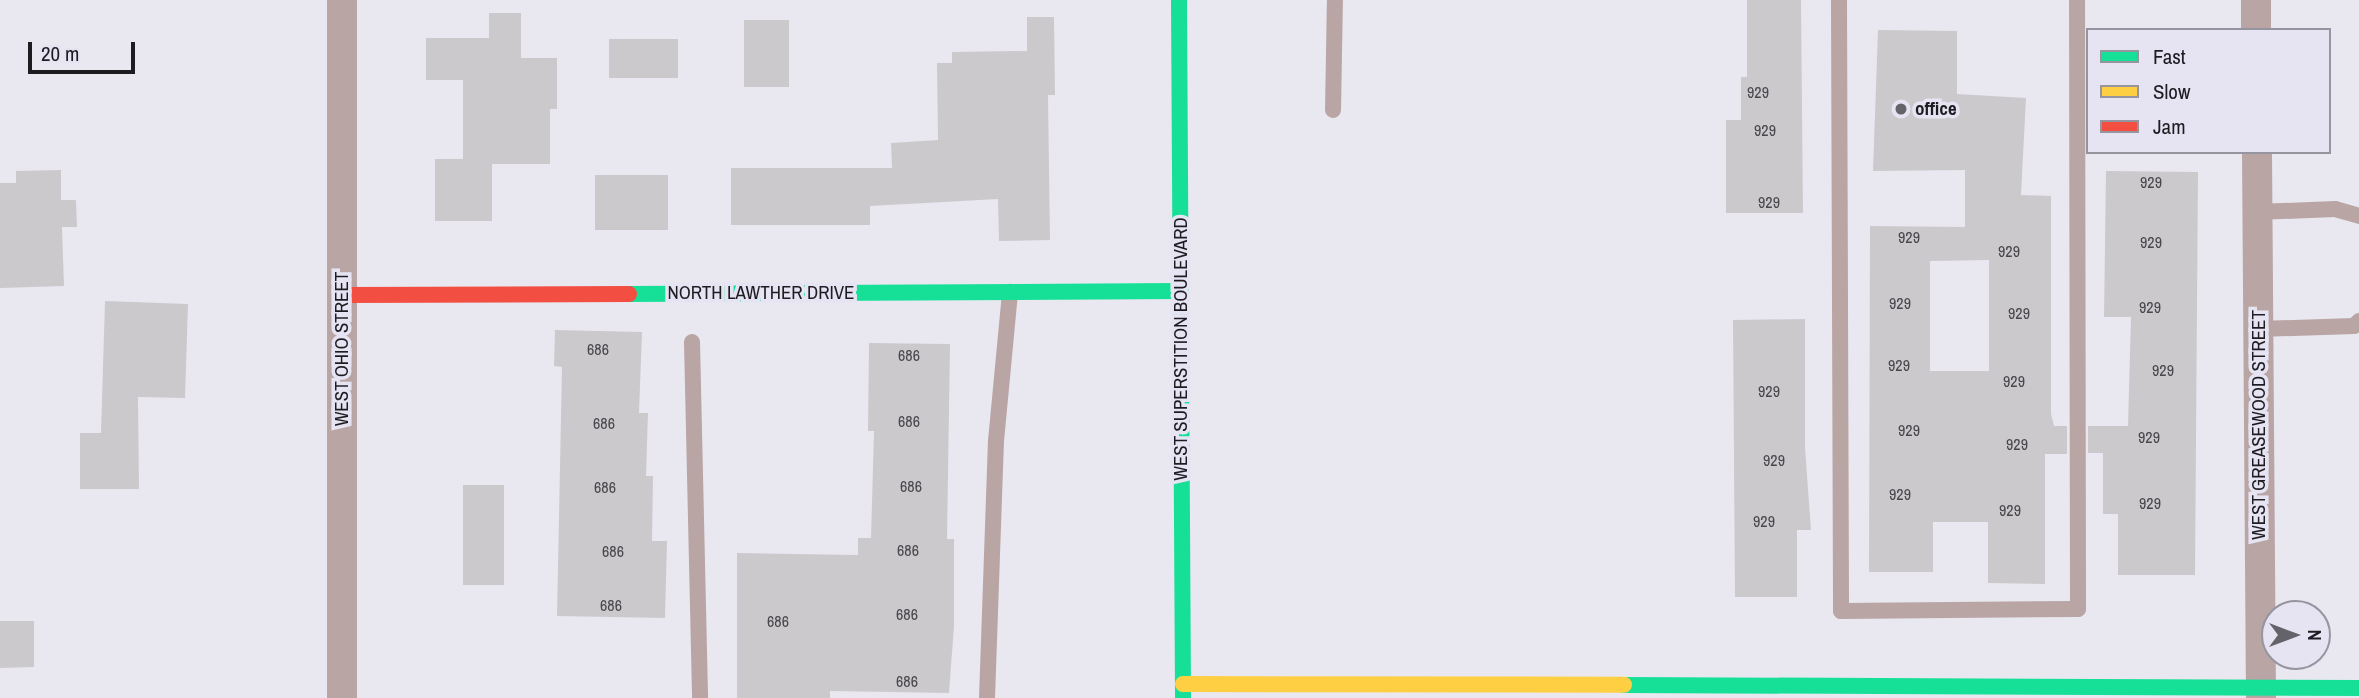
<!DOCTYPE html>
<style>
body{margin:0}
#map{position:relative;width:2359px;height:698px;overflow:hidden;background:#e9e8f0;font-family:"Archivo Narrow",sans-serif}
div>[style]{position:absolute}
.building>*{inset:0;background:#ccc9cd}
.lane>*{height:16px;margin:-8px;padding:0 8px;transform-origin:8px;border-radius:8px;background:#b9a5a4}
.street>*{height:30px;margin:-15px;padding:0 15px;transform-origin:15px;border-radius:15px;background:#b9a5a4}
.fast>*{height:16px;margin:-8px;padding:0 8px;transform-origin:8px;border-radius:8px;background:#16e098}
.slow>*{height:16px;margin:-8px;padding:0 8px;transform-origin:8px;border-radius:8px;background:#ffcf43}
.jam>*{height:16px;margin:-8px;padding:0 8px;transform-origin:8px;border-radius:8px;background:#f24e42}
.dots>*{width:19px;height:19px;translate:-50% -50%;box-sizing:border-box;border:4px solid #e6e4f3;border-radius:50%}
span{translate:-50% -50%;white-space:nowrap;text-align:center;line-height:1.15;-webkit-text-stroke:7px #e6e4f3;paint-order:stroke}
.number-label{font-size:16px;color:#49474c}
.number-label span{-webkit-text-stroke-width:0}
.poi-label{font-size:19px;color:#1d1c21;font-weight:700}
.left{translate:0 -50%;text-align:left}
.street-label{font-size:19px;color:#1d1c21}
.legend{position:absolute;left:2086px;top:28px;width:245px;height:126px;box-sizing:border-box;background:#e6e4f3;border:2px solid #96949f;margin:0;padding:9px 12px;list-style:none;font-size:21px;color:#1d1c21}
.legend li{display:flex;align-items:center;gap:14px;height:35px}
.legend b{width:35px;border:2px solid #96949f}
.north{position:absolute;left:2261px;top:600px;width:70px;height:70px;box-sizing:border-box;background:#e6e4f3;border:2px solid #96949f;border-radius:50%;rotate:90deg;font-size:19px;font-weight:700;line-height:28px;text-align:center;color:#1d1c21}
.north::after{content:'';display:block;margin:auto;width:24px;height:32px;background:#646369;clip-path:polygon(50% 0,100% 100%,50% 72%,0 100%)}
.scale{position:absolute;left:28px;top:42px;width:107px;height:32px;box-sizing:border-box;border:4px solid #1d1c21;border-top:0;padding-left:9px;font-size:21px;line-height:24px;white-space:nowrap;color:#1d1c21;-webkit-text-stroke:5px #e6e4f3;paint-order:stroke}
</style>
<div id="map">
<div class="building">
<div style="clip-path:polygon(1747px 0,1801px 0,1803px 213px,1726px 213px,1726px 120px,1741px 120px,1741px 77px,1747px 77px)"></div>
<div style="clip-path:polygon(489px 13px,521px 13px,521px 58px,557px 58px,557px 109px,550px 109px,550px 164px,492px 164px,492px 221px,435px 221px,435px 159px,463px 159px,463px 80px,426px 80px,426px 38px,489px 38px)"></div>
<div style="clip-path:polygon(1027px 17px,1054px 17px,1055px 95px,1048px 95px,1050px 240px,999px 241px,998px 199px,870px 206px,870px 225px,731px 225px,731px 168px,892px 168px,891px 143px,938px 140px,937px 63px,952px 63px,952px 52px,1027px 51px)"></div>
<div style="clip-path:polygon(744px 20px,789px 20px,789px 87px,744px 87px)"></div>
<div style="clip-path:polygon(evenodd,1878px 30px,1957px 31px,1957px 94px,2026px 98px,2021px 195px,2051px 196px,2051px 414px,2054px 426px,2067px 426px,2067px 454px,2045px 454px,2045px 584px,1988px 583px,1988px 522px,1933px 522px,1933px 572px,1869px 572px,1870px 226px,1965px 227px,1965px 170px,1873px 171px,1878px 30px,1989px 260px,1989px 371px,1930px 371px,1930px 261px,1989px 260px)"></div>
<div style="clip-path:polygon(609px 39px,678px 39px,678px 78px,609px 78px)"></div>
<div style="clip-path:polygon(61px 170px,61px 200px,76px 200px,77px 227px,62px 227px,64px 286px,0 288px,0 183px,16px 183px,16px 171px)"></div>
<div style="clip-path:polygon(2106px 171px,2198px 172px,2195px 575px,2118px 575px,2118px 514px,2103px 514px,2103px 453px,2088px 453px,2088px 426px,2128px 426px,2131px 317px,2104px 317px)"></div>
<div style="clip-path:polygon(595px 175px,668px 175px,668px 230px,595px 230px)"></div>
<div style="clip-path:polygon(105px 301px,188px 304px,185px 398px,138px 397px,139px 489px,80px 489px,80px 433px,101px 433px)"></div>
<div style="clip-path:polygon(1805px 319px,1805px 448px,1811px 530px,1797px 530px,1797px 597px,1735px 597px,1733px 320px)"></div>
<div style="clip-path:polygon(555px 330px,642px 332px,639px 413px,648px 413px,646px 476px,653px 476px,652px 541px,667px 541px,665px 618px,557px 616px,562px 367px,554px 366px)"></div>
<div style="clip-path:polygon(869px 343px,950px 344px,947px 539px,954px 539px,954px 626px,949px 693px,830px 691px,830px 698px,737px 698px,737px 553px,858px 555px,858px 538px,871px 538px,874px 431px,868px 431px)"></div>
<div style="clip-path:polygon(463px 485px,504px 485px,504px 585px,463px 585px)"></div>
<div style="clip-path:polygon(0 621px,34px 621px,34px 667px,0 668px)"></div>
</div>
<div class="lane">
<div style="left:1839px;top:0;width:611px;rotate:89.81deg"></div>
<div style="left:1841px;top:611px;width:237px;rotate:-0.5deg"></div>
<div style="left:2078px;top:609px;width:609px;rotate:-90.09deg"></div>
<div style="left:1333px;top:110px;width:110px;rotate:-89deg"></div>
<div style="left:2257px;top:212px;width:78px;rotate:-2.2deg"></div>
<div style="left:2335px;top:209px;width:25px;rotate:16deg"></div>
<div style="left:2259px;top:329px;width:95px;rotate:-1.8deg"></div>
<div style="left:2354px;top:326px;width:7px;rotate:-45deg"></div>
<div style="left:692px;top:342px;width:356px;rotate:88.7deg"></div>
<div style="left:987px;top:698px;width:257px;rotate:-88deg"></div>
<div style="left:996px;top:441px;width:150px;rotate:-84.6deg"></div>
</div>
<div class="street">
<div style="left:342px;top:0;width:698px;rotate:90deg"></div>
<div style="left:2256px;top:0;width:30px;rotate:90deg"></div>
<div style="left:2257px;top:152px;width:546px;rotate:89.58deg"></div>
</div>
<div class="fast">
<div style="left:1179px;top:0;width:698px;rotate:89.67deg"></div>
<div style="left:629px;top:294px;width:552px;rotate:-0.31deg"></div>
<div style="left:1624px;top:685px;width:735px;rotate:0.23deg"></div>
</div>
<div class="slow">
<div style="left:1183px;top:684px;width:441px;rotate:0.1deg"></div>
</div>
<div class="jam">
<div style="left:342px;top:295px;width:287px;rotate:-0.2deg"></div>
</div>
<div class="dots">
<div style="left:1901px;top:109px;background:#646369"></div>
</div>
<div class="number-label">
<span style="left:1758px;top:92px">929</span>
<span style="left:1765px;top:130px">929</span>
<span style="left:2151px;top:182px">929</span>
<span style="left:1769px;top:202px">929</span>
<span style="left:1909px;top:237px">929</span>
<span style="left:2151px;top:242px">929</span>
<span style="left:2009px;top:251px">929</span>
<span style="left:1900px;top:303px">929</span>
<span style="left:2150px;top:307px">929</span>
<span style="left:2019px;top:313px">929</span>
<span style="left:598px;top:349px">686</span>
<span style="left:909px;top:355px">686</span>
<span style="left:1899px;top:365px">929</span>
<span style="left:2163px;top:370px">929</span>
<span style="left:2014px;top:381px">929</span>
<span style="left:1769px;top:391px">929</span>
<span style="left:909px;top:421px">686</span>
<span style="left:604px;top:423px">686</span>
<span style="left:1909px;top:430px">929</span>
<span style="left:2149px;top:437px">929</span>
<span style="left:2017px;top:444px">929</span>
<span style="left:1774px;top:460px">929</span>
<span style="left:911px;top:486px">686</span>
<span style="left:605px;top:487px">686</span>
<span style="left:1900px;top:494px">929</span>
<span style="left:2150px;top:503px">929</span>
<span style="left:2010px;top:510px">929</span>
<span style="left:1764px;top:521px">929</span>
<span style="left:908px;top:550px">686</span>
<span style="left:613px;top:551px">686</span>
<span style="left:611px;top:605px">686</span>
<span style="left:907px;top:614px">686</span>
<span style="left:778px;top:621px">686</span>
<span style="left:907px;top:681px">686</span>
</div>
<div class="poi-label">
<span class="left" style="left:1915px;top:109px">office</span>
</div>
<div class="street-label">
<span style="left:761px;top:293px">NORTH LAWTHER DRIVE</span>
<span style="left:342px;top:349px;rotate:-90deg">WEST OHIO STREET</span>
<span style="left:1181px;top:349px;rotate:-90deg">WEST SUPERSTITION BOULEVARD</span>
<span style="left:2259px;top:425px;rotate:-90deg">WEST GREASEWOOD STREET</span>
</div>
<ul class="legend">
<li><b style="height:9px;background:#16e098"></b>Fast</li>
<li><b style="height:9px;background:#ffcf43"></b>Slow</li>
<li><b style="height:9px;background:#f24e42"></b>Jam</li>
</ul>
<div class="north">N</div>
<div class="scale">20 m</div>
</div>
